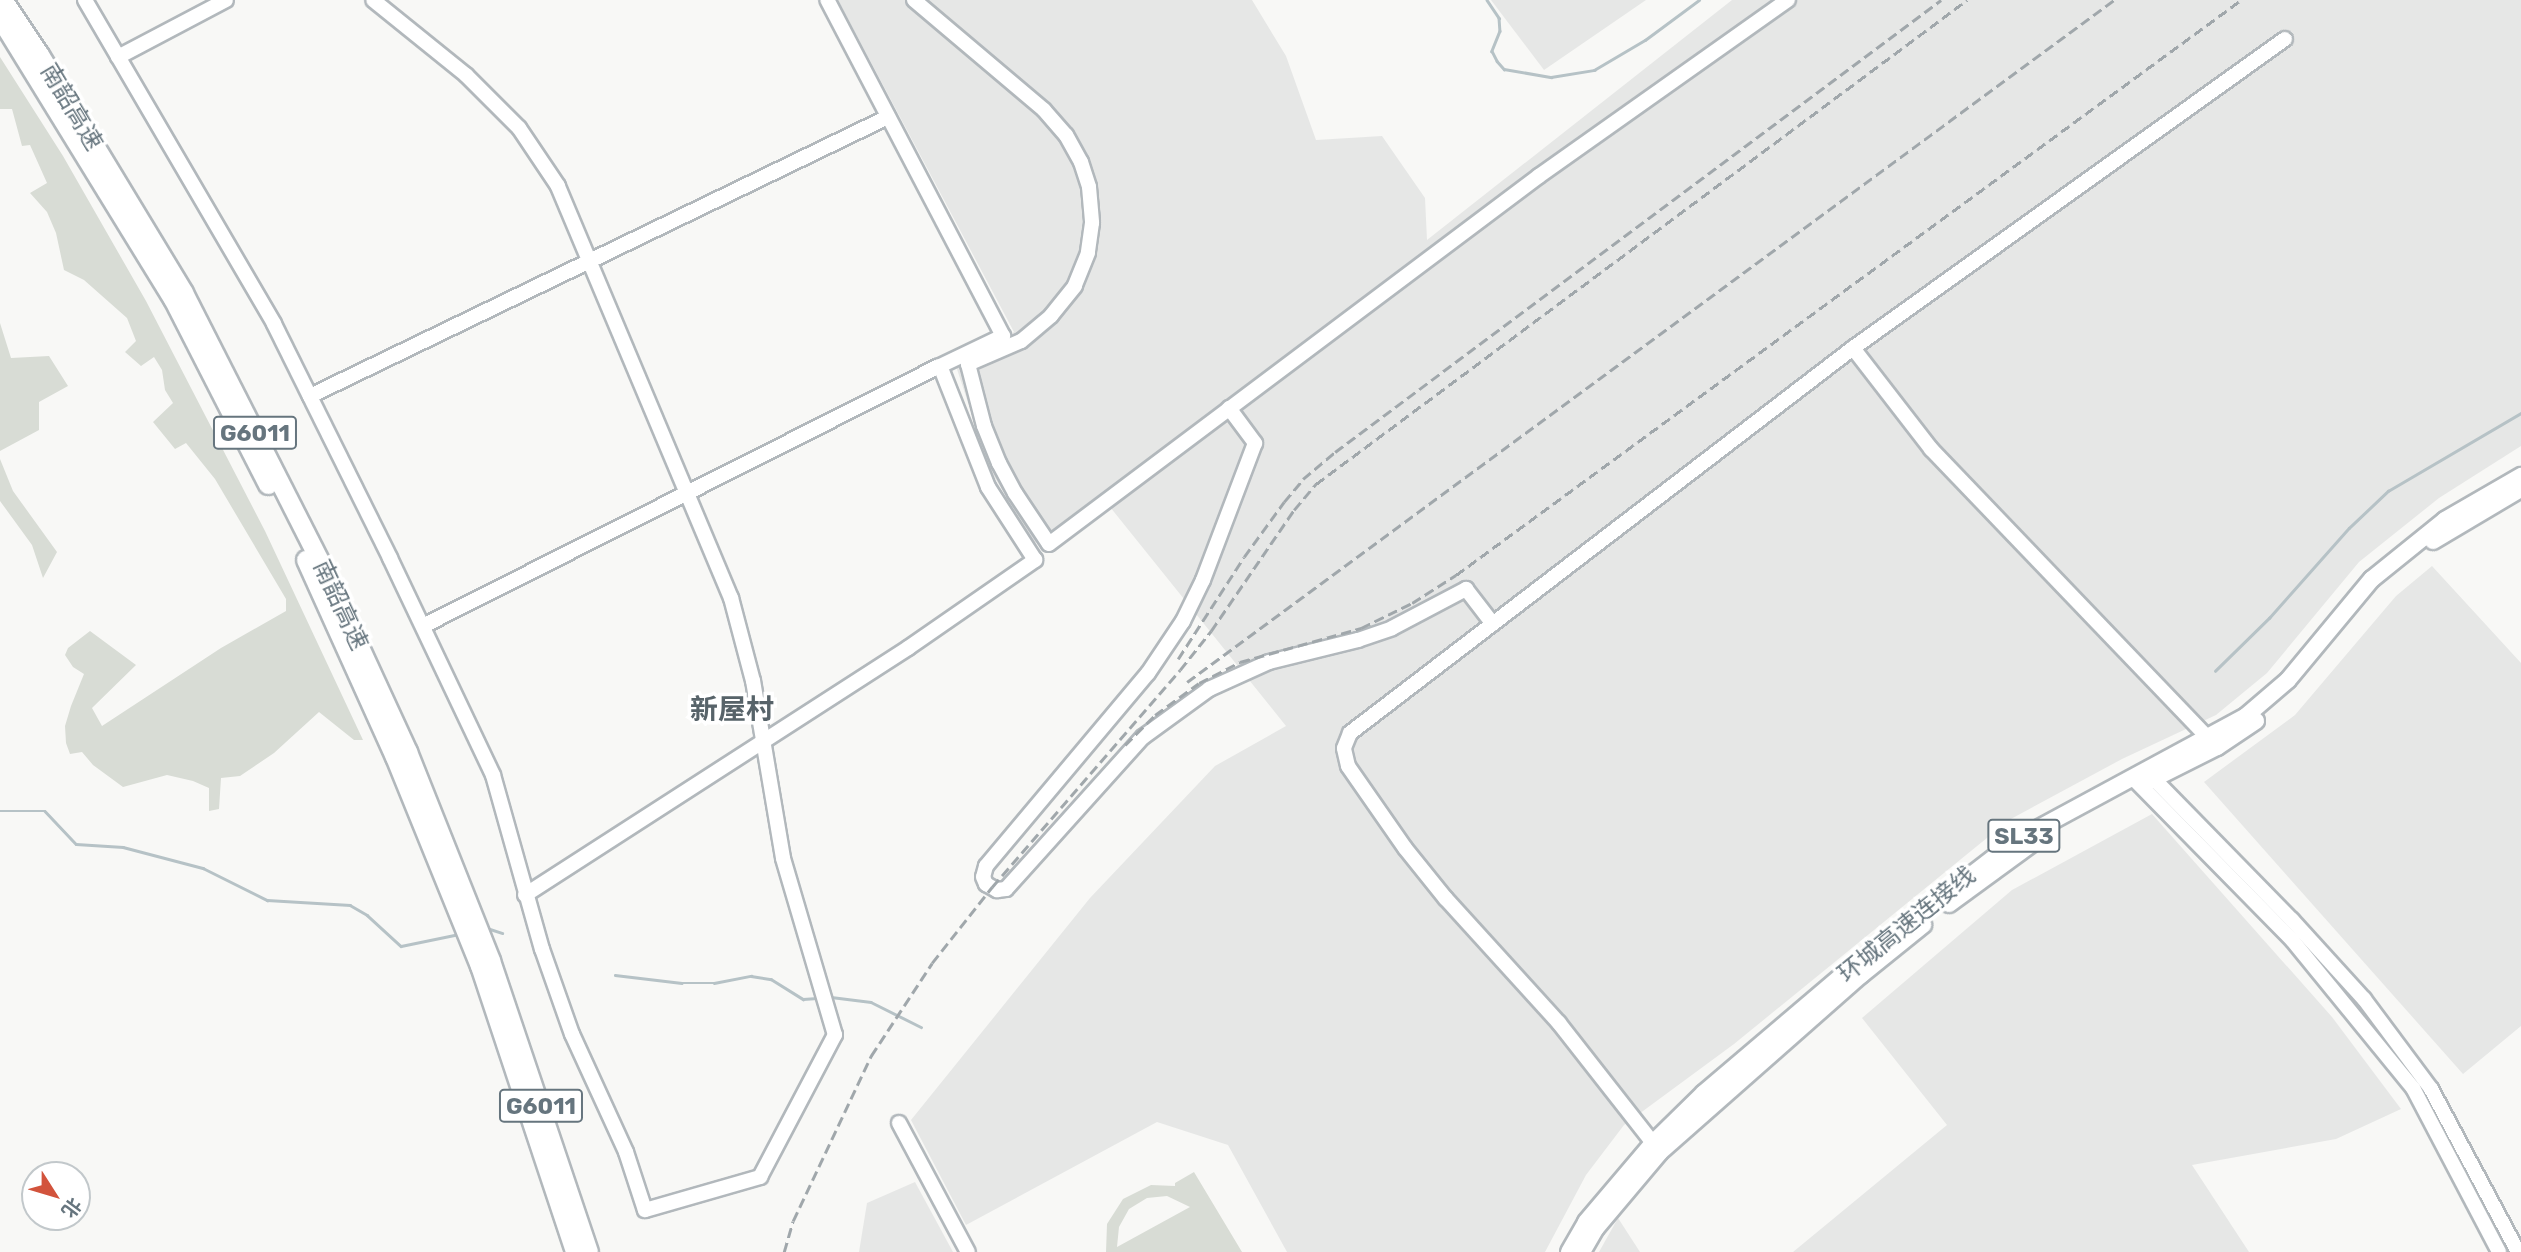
<!DOCTYPE html>
<meta charset="utf-8">
<style>
body{margin:0}
#map{position:relative;width:2521px;height:1252px;overflow:hidden;background:#f8f8f6;font-family:Rubik,"Noto Sans SC",sans-serif}
div>[style]{position:absolute}
.built>*{inset:0;background:#e6e7e6}
.green>*{inset:0;background:#d8dcd5}
.stream>*{height:2.5px;margin:-1.25px;padding:0 1.25px;transform-origin:1.25px;border-radius:1.25px;background:#b6c2c6}
.roads{filter:drop-shadow(2px 0 #b2b8bc) drop-shadow(-2px 0 #b2b8bc) drop-shadow(0 2px #b2b8bc) drop-shadow(0 -2px #b2b8bc)}
.secondary>*{height:14px;margin:-7px;padding:0 7px;transform-origin:7px;border-radius:7px;background:#fff}
.primary>*{height:16px;margin:-8px;padding:0 8px;transform-origin:8px;border-radius:8px;background:#fff}
.highway>*{height:18px;margin:-9px;padding:0 9px;transform-origin:9px;border-radius:9px;background:#fff}
.rail>*{height:2.5px;margin-top:-1.25px;transform-origin:0;background:repeating-linear-gradient(90deg,#a0a7ab 0 10px,transparent 0 15px)}
span{translate:-50% -50%;white-space:nowrap;text-align:center;line-height:1.15;-webkit-text-stroke:7px #fff;paint-order:stroke}
.shield-label span{padding:2px 5px;background:#fff;border:2px solid;border-radius:5px;-webkit-text-stroke-width:0}
.shield-label{font-size:23px;color:#66757e;font-weight:700}
.street-label{font-size:24px;color:#66757e}
.quarter-label{font-size:28px;color:#576369;font-weight:700}
.north{position:absolute;left:21px;top:1161px;width:70px;height:70px;box-sizing:border-box;background:#fff;border:2px solid #c2c8cb;border-radius:50%;rotate:127deg;font-size:19px;font-weight:700;line-height:28px;text-align:center;color:#66757e}
.north::after{content:'';display:block;margin:auto;width:24px;height:32px;background:#d2533c;clip-path:polygon(50% 0,100% 100%,50% 72%,0 100%)}
</style>
<div id="map">
<div class="built">
<div style="clip-path:polygon(838px 0,1252px 0,1286px 56px,1316px 140px,1382px 136px,1425px 198px,1427px 240px,1732px 0,2521px 0,2521px 446px,2439px 498px,2359px 562px,2267px 673px,2216px 715px,2122px 759px,2009px 820px,1734px 1044px,1624px 1125px,1586px 1175px,1545px 1252px,1287px 1252px,1228px 1145px,1157px 1122px,966px 1225px,911px 1120px,1090px 898px,1215px 766px,1286px 726px,1102px 497px,1035px 543px,990px 470px,954px 360px,1014px 332px)"></div>
<div style="clip-path:polygon(1491px 0,1646px 0,1544px 70px)"></div>
<div style="clip-path:polygon(2432px 566px,2521px 663px,2521px 1026px,2463px 1074px,2204px 782px,2295px 715px,2396px 596px)"></div>
<div style="clip-path:polygon(2152px 814px,2332px 1017px,2401px 1109px,2336px 1139px,2192px 1165px,2249px 1252px,1793px 1252px,1947px 1125px,1862px 1018px,2012px 890px)"></div>
<div style="clip-path:polygon(915px 1182px,953px 1252px,859px 1252px,867px 1203px)"></div>
<div style="clip-path:polygon(1618px 1218px,1640px 1252px,1599px 1252px)"></div>
</div>
<div class="green">
<div style="clip-path:polygon(0 57px,63px 156px,146px 301px,265px 531px,363px 740px,354px 740px,319px 712px,274px 753px,240px 776px,221px 778px,219px 809px,209px 811px,209px 788px,193px 781px,167px 775px,123px 787px,93px 765px,82px 752px,70px 754px,66px 743px,65px 726px,71px 706px,84px 674px,73px 667px,65px 655px,68px 648px,90px 631px,136px 665px,92px 708px,102px 726px,221px 648px,286px 611px,286px 599px,215px 479px,186px 443px,175px 449px,153px 422px,173px 403px,165px 390px,162px 370px,154px 357px,141px 366px,125px 352px,136px 341px,127px 318px,84px 280px,64px 270px,56px 233px,47px 212px,30px 193px,47px 183px,30px 145px,22px 146px,12px 109px,0 109px)"></div>
<div style="clip-path:polygon(0 323px,11px 358px,49px 356px,68px 386px,39px 402px,39px 430px,0 451px)"></div>
<div style="clip-path:polygon(0 459px,13px 491px,57px 552px,43px 578px,32px 545px,0 501px)"></div>
<div style="clip-path:polygon(evenodd,1194px 1172px,1242px 1252px,1106px 1252px,1107px 1224px,1123px 1199px,1151px 1185px,1175px 1186px,1175px 1183px,1194px 1172px,1167px 1196px,1190px 1207px,1117px 1247px,1119px 1227px,1129px 1209px,1147px 1198px,1167px 1196px)"></div>
</div>
<div class="stream">
<div style="left:1487px;top:0;width:22px;rotate:56deg"></div>
<div style="left:1499px;top:18px;width:13px;rotate:86deg"></div>
<div style="left:1500px;top:31px;width:22px;rotate:112deg"></div>
<div style="left:1492px;top:51px;width:11px;rotate:63deg"></div>
<div style="left:1497px;top:61px;width:11px;rotate:49deg"></div>
<div style="left:1504px;top:69px;width:48px;rotate:9.7deg"></div>
<div style="left:1551px;top:77px;width:44px;rotate:-9.2deg"></div>
<div style="left:1594px;top:70px;width:59px;rotate:-30.5deg"></div>
<div style="left:1645px;top:40px;width:67px;rotate:-36.5deg"></div>
<div style="left:2215px;top:671px;width:76px;rotate:-44.5deg"></div>
<div style="left:2269px;top:618px;width:120px;rotate:-48.4deg"></div>
<div style="left:2349px;top:528px;width:54px;rotate:-43.5deg"></div>
<div style="left:2388px;top:491px;width:154px;rotate:-30.4deg"></div>
<div style="left:0;top:811px;width:45px"></div>
<div style="left:45px;top:811px;width:45px;rotate:46.8deg"></div>
<div style="left:76px;top:844px;width:47px;rotate:3.7deg"></div>
<div style="left:123px;top:847px;width:83px;rotate:14.7deg"></div>
<div style="left:203px;top:868px;width:72px;rotate:26.6deg"></div>
<div style="left:267px;top:900px;width:83px;rotate:3.4deg"></div>
<div style="left:350px;top:905px;width:20px;rotate:30deg"></div>
<div style="left:367px;top:915px;width:46px;rotate:42.4deg"></div>
<div style="left:401px;top:946px;width:59px;rotate:-11.7deg"></div>
<div style="left:487px;top:928px;width:16px;rotate:18deg"></div>
<div style="left:615px;top:975px;width:67px;rotate:6.8deg"></div>
<div style="left:682px;top:983px;width:32px"></div>
<div style="left:714px;top:983px;width:38px;rotate:-11deg"></div>
<div style="left:751px;top:976px;width:20px;rotate:9deg"></div>
<div style="left:771px;top:979px;width:38px;rotate:32deg"></div>
<div style="left:803px;top:999px;width:14px;rotate:-4deg"></div>
<div style="left:831px;top:997px;width:40px;rotate:7.1deg"></div>
<div style="left:871px;top:1002px;width:56px;rotate:26.6deg"></div>
</div>
<div class="roads">
<div class="secondary">
<div style="left:85px;top:0;width:375px;rotate:59.7deg"></div>
<div style="left:274px;top:324px;width:261px;rotate:63.6deg"></div>
<div style="left:390px;top:558px;width:240px;rotate:64.6deg"></div>
<div style="left:493px;top:775px;width:181px;rotate:74.3deg"></div>
<div style="left:542px;top:949px;width:90px;rotate:70.6deg"></div>
<div style="left:572px;top:1034px;width:130px;rotate:65.4deg"></div>
<div style="left:626px;top:1152px;width:61px;rotate:71.9deg"></div>
<div style="left:645px;top:1210px;width:120px;rotate:-16deg"></div>
<div style="left:760px;top:1177px;width:161px;rotate:-62.2deg"></div>
<div style="left:835px;top:1035px;width:184px;rotate:-106.4deg"></div>
<div style="left:783px;top:858px;width:180px;rotate:-99.6deg"></div>
<div style="left:753px;top:681px;width:86px;rotate:-104.8deg"></div>
<div style="left:731px;top:598px;width:447px;rotate:-112.8deg"></div>
<div style="left:558px;top:186px;width:70px;rotate:-123.9deg"></div>
<div style="left:519px;top:128px;width:75px;rotate:-135deg"></div>
<div style="left:466px;top:75px;width:119px;rotate:-141.1deg"></div>
<div style="left:914px;top:0;width:170px;rotate:40.2deg"></div>
<div style="left:1044px;top:110px;width:33px;rotate:49deg"></div>
<div style="left:1066px;top:135px;width:31px;rotate:61deg"></div>
<div style="left:1081px;top:162px;width:26px;rotate:72deg"></div>
<div style="left:1089px;top:187px;width:36px;rotate:85deg"></div>
<div style="left:1092px;top:223px;width:30px;rotate:98deg"></div>
<div style="left:1088px;top:253px;width:35px;rotate:112deg"></div>
<div style="left:1075px;top:286px;width:38px;rotate:129deg"></div>
<div style="left:1051px;top:316px;width:39px;rotate:140deg"></div>
<div style="left:1021px;top:341px;width:58px;rotate:156.5deg"></div>
<div style="left:968px;top:364px;width:64px;rotate:75.5deg"></div>
<div style="left:984px;top:426px;width:40px;rotate:68deg"></div>
<div style="left:999px;top:463px;width:34px;rotate:62deg"></div>
<div style="left:1015px;top:493px;width:61px;rotate:56.3deg"></div>
<div style="left:1049px;top:544px;width:613px;rotate:-36.91deg"></div>
<div style="left:1539px;top:176px;width:305px;rotate:-35.3deg"></div>
<div style="left:118px;top:57px;width:122px;rotate:-27.8deg"></div>
<div style="left:1853px;top:348px;width:128px;rotate:52.3deg"></div>
<div style="left:1931px;top:449px;width:410px;rotate:46.2deg"></div>
<div style="left:310px;top:396px;width:642px;rotate:-25.77deg"></div>
<div style="left:1229px;top:408px;width:44px;rotate:53.4deg"></div>
<div style="left:1255px;top:443px;width:147px;rotate:110.8deg"></div>
<div style="left:1203px;top:580px;width:46px;rotate:116deg"></div>
<div style="left:1183px;top:621px;width:63px;rotate:123.9deg"></div>
<div style="left:1148px;top:673px;width:252px;rotate:130deg"></div>
<div style="left:986px;top:866px;width:11px;rotate:105deg"></div>
<div style="left:983px;top:877px;width:8px;rotate:67deg"></div>
<div style="left:986px;top:884px;width:13px;rotate:29deg"></div>
<div style="left:997px;top:890px;width:9px;rotate:-6deg"></div>
<div style="left:1006px;top:889px;width:205px;rotate:-48deg"></div>
<div style="left:1143px;top:737px;width:82px;rotate:-36deg"></div>
<div style="left:1209px;top:689px;width:66px;rotate:-24.2deg"></div>
<div style="left:1269px;top:662px;width:92px;rotate:-13.9deg"></div>
<div style="left:1358px;top:640px;width:36px;rotate:-19deg"></div>
<div style="left:1392px;top:628px;width:84px;rotate:-27.8deg"></div>
<div style="left:1466px;top:589px;width:44px;rotate:52.4deg"></div>
<div style="left:423px;top:626px;width:576px;rotate:-26.74deg"></div>
<div style="left:2147px;top:772px;width:207px;rotate:45.6deg"></div>
<div style="left:2292px;top:920px;width:107px;rotate:47.7deg"></div>
<div style="left:2364px;top:999px;width:112px;rotate:53.3deg"></div>
<div style="left:2431px;top:1089px;width:185px;rotate:61.9deg"></div>
<div style="left:2133px;top:778px;width:228px;rotate:45.5deg"></div>
<div style="left:2293px;top:941px;width:190px;rotate:50.8deg"></div>
<div style="left:2413px;top:1088px;width:185px;rotate:62.3deg"></div>
<div style="left:525px;top:895px;width:456px;rotate:-32.8deg"></div>
<div style="left:908px;top:648px;width:155px;rotate:-34.7deg"></div>
<div style="left:1035px;top:560px;width:87px;rotate:-122.8deg"></div>
<div style="left:988px;top:487px;width:130px;rotate:-111.6deg"></div>
<div style="left:940px;top:366px;width:70px;rotate:-25.5deg"></div>
<div style="left:1003px;top:336px;width:379px;rotate:-117.6deg"></div>
<div style="left:899px;top:1123px;width:146px;rotate:61.9deg"></div>
<div style="left:1660px;top:1152px;width:164px;rotate:-128.1deg"></div>
<div style="left:1559px;top:1023px;width:168px;rotate:-132.3deg"></div>
<div style="left:1446px;top:899px;width:65px;rotate:-128.8deg"></div>
<div style="left:1405px;top:848px;width:100px;rotate:-124.8deg"></div>
<div style="left:1348px;top:766px;width:18px;rotate:-103deg"></div>
<div style="left:1344px;top:748px;width:16px;rotate:-68deg"></div>
<div style="left:1350px;top:733px;width:633px;rotate:-37.43deg"></div>
<div style="left:1853px;top:348px;width:531px;rotate:-35.58deg"></div>
</div>
<div class="primary">
<div style="left:2433px;top:541px;width:100px;rotate:-30.7deg"></div>
<div style="left:2151px;top:780px;width:74px;rotate:-26.6deg"></div>
<div style="left:2217px;top:747px;width:47px;rotate:-33.7deg"></div>
<div style="left:1949px;top:904px;width:114px;rotate:-36.1deg"></div>
<div style="left:1569px;top:1252px;width:34px;rotate:-60deg"></div>
<div style="left:1586px;top:1222px;width:104px;rotate:-49.7deg"></div>
<div style="left:1653px;top:1143px;width:71px;rotate:-44.4deg"></div>
<div style="left:1704px;top:1093px;width:194px;rotate:-40.4deg"></div>
<div style="left:1852px;top:967px;width:208px;rotate:-37.6deg"></div>
<div style="left:2017px;top:840px;width:260px;rotate:-28.4deg"></div>
<div style="left:2246px;top:716px;width:55px;rotate:-40.6deg"></div>
<div style="left:2288px;top:680px;width:131px;rotate:-50.3deg"></div>
<div style="left:2372px;top:579px;width:94px;rotate:-38.9deg"></div>
<div style="left:2445px;top:520px;width:88px;rotate:-30.1deg"></div>
<div style="left:1582px;top:1252px;width:28px;rotate:-60deg"></div>
<div style="left:1596px;top:1228px;width:99px;rotate:-49.9deg"></div>
<div style="left:1660px;top:1152px;width:268px;rotate:-41.4deg"></div>
<div style="left:1861px;top:975px;width:80px;rotate:-38.9deg"></div>
</div>
<div class="highway">
<div style="left:3px;top:0;width:66px;rotate:56.1deg"></div>
<div style="left:40px;top:55px;width:278px;rotate:58.8deg"></div>
<div style="left:184px;top:293px;width:307px;rotate:63.1deg"></div>
<div style="left:323px;top:567px;width:204px;rotate:65.3deg"></div>
<div style="left:408px;top:752px;width:225px;rotate:68.3deg"></div>
<div style="left:491px;top:961px;width:307px;rotate:71.4deg"></div>
<div style="left:0;top:18px;width:330px;rotate:58.4deg"></div>
<div style="left:173px;top:299px;width:209px;rotate:62.9deg"></div>
<div style="left:306px;top:560px;width:216px;rotate:65.7deg"></div>
<div style="left:395px;top:757px;width:226px;rotate:67.9deg"></div>
<div style="left:480px;top:966px;width:301px;rotate:71.6deg"></div>
</div>
</div>
<div class="rail">
<div style="left:1178px;top:659px;width:121px;rotate:-57.1deg"></div>
<div style="left:1244px;top:557px;width:68px;rotate:-54deg"></div>
<div style="left:1284px;top:502px;width:30px;rotate:-50deg"></div>
<div style="left:1303px;top:479px;width:42px;rotate:-40.2deg"></div>
<div style="left:1335px;top:452px;width:756px;rotate:-36.72deg"></div>
<div style="left:1187px;top:682px;width:1151px;rotate:-36.34deg"></div>
<div style="left:1125px;top:745px;width:42px;rotate:-45deg"></div>
<div style="left:1155px;top:715px;width:54px;rotate:-36deg"></div>
<div style="left:1199px;top:683px;width:46px;rotate:-27.1deg"></div>
<div style="left:1240px;top:662px;width:126px;rotate:-15.7deg"></div>
<div style="left:1361px;top:628px;width:57px;rotate:-26.1deg"></div>
<div style="left:1412px;top:603px;width:52px;rotate:-32.5deg"></div>
<div style="left:1456px;top:575px;width:973px;rotate:-36.22deg"></div>
<div style="left:784px;top:1252px;width:32px;rotate:-74deg"></div>
<div style="left:793px;top:1221px;width:183px;rotate:-64.7deg"></div>
<div style="left:871px;top:1056px;width:111px;rotate:-56.7deg"></div>
<div style="left:932px;top:963px;width:97px;rotate:-51.7deg"></div>
<div style="left:992px;top:887px;width:287px;rotate:-49.1deg"></div>
<div style="left:1180px;top:670px;width:50px;rotate:-51.5deg"></div>
<div style="left:1211px;top:631px;width:147px;rotate:-55.6deg"></div>
<div style="left:1294px;top:510px;width:34px;rotate:-50deg"></div>
<div style="left:1316px;top:484px;width:811px;rotate:-36.63deg"></div>
</div>
<div class="shield-label">
<span style="left:255px;top:433px">G6011</span>
<span style="left:2024px;top:836px">SL33</span>
<span style="left:541px;top:1106px">G6011</span>
</div>
<div class="street-label">
<span style="left:71px;top:107px;rotate:59deg">南韶高速</span>
<span style="left:340px;top:605px;rotate:65deg">南韶高速</span>
<span style="left:1907px;top:925px;rotate:-39deg">环城高速连接线</span>
</div>
<div class="quarter-label">
<span style="left:732px;top:710px">新屋村</span>
</div>
<div class="north">北</div>
</div>
